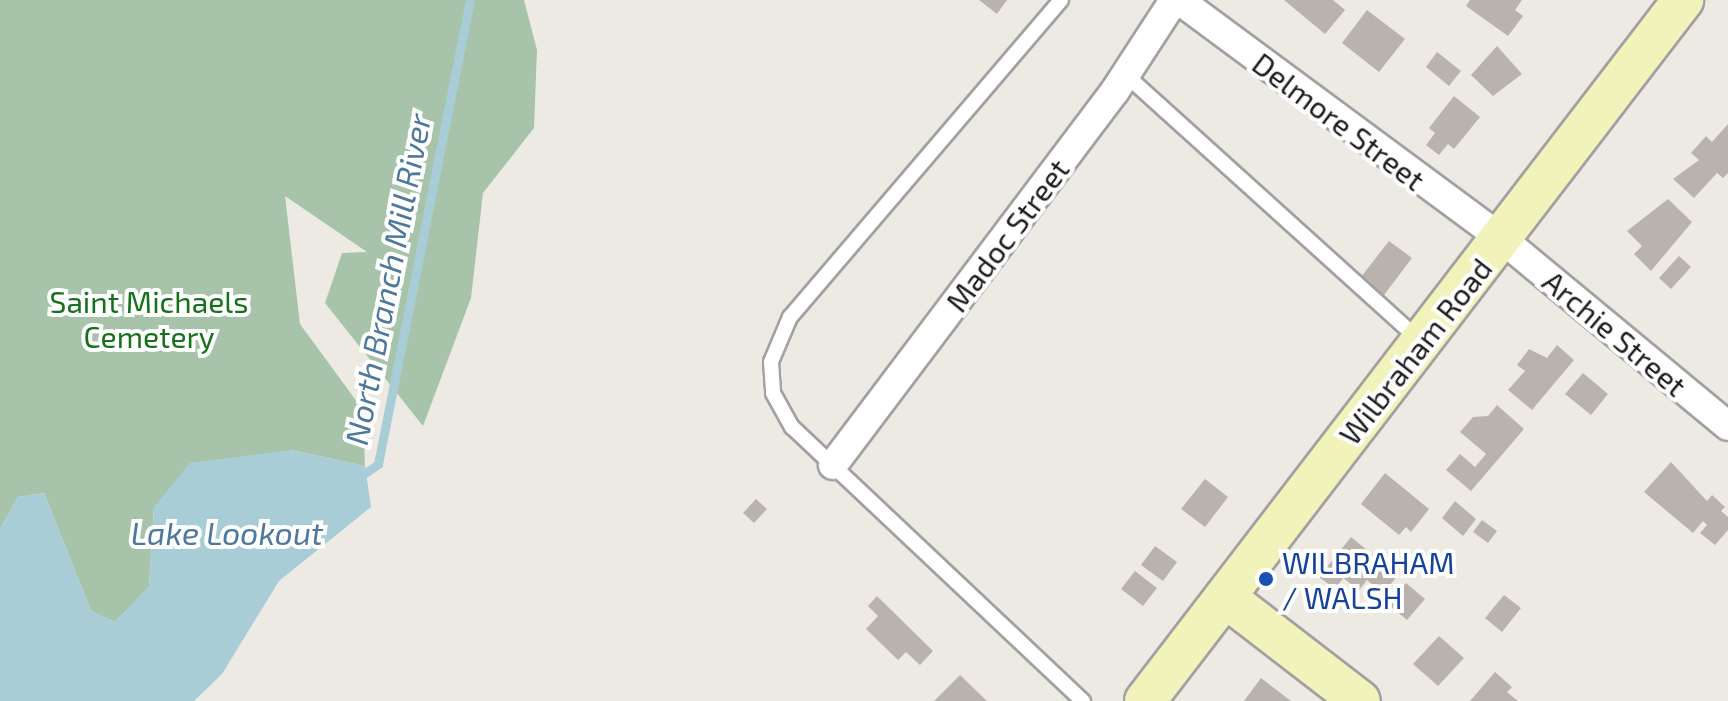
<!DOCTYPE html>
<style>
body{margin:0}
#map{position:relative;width:1728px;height:701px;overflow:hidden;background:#edeae4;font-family:"Exo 2",sans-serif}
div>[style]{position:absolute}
.cemetery>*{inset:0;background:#a7c4ab}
.water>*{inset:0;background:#a8cdd7}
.stream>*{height:9px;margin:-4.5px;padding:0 4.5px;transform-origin:4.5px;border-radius:4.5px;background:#a8cdd7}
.building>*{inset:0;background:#bab3ad}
.roads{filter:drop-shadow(2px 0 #a1a1a1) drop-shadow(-2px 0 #a1a1a1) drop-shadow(0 2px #a1a1a1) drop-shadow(0 -2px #a1a1a1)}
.lane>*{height:14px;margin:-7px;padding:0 7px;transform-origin:7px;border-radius:7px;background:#fff}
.street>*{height:28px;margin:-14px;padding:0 14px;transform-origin:14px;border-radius:14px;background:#fff}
.secondary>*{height:40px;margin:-20px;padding:0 20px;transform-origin:20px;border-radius:20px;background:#f2f3bb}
.dots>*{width:22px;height:22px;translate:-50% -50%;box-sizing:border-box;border:4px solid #fff;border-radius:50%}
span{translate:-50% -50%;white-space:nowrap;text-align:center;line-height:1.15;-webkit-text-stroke:8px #fff;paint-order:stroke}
.street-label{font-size:30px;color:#1d1d1d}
.park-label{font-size:30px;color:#15711b}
.transit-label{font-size:30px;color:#164399}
.left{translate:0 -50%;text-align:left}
.water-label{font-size:32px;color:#4f789d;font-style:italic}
</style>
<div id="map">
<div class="cemetery">
<div style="clip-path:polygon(0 0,524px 0,537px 50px,534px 128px,483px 193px,471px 298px,423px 426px,325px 303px,342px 253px,367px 252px,285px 196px,300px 324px,363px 410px,365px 466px,291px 450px,154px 507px,149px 587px,115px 622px,91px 611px,44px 493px,18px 497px,0 529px)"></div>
</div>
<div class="water">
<div style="clip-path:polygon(291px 450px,365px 466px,371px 507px,279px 581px,222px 674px,194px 701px,0 701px,0 529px,18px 497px,44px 493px,91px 611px,115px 622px,149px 587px,154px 507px,190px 463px)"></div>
</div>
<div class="stream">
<div style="left:359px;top:477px;width:23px;rotate:-34deg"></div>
<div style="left:378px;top:464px;width:473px;rotate:-78.8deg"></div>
</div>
<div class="building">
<div style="clip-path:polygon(979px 0,1007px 0,997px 14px)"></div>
<div style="clip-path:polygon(1284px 0,1333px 0,1345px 10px,1325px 34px)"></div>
<div style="clip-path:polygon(1470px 0,1522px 0,1515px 10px,1523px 16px,1508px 36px,1466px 6px)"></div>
<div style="clip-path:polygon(1367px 10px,1405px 39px,1379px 72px,1342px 43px)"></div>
<div style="clip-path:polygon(1497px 46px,1522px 74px,1493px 96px,1471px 75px)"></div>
<div style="clip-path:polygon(1437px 52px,1461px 71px,1449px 86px,1426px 67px)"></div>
<div style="clip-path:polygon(1454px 96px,1480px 117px,1454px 149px,1448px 144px,1439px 155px,1426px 145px,1435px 133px,1429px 128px)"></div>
<div style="clip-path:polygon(1728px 124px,1728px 173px,1723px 178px,1717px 173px,1694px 198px,1673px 179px,1699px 160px,1691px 153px,1706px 136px,1712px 142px)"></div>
<div style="clip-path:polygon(1668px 199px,1692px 222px,1651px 271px,1634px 254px,1642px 246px,1627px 231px)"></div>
<div style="clip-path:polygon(1389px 241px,1412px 258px,1384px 295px,1361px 277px)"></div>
<div style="clip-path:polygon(1679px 256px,1691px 267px,1671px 289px,1659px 278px)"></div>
<div style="clip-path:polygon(1557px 345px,1574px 360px,1532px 410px,1508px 390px,1525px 371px,1517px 365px,1529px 349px,1547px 358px)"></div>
<div style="clip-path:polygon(1583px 373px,1608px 394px,1591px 415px,1565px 394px)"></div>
<div style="clip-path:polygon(1497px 405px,1524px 429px,1471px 491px,1446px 470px,1460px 454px,1475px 467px,1486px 454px,1460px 432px,1473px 417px,1488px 416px)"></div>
<div style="clip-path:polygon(1671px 462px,1707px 501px,1712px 495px,1725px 507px,1721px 511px,1728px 517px,1728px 530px,1715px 545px,1700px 533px,1707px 525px,1703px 521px,1693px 533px,1644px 492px)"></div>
<div style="clip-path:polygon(1385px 473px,1429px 509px,1411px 532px,1406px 527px,1399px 535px,1361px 504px)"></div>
<div style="clip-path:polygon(1205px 479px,1228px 497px,1205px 527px,1181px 509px)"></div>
<div style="clip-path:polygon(756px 499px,767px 509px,754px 523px,743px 513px)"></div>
<div style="clip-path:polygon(1455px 501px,1476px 519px,1463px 536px,1442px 518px)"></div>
<div style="clip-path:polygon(1482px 520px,1497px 531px,1488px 543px,1473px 532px)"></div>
<div style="clip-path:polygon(1351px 537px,1398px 575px,1383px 594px,1367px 580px,1359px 590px,1343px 578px,1335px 589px,1319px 577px)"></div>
<div style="clip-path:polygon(1155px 546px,1177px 562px,1163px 581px,1141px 565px)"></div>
<div style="clip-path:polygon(1135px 571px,1157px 588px,1143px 606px,1121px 589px)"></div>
<div style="clip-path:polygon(1406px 583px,1425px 599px,1407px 620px,1388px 604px)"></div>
<div style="clip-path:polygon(1504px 595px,1521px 608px,1502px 632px,1485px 618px)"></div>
<div style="clip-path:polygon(877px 596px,933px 651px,920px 665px,906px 652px,898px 660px,866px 629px,878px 616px,868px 606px)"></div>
<div style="clip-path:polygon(1439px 636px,1464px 658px,1438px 686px,1413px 664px)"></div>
<div style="clip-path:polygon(1495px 672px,1512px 687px,1507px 692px,1518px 701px,1470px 701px)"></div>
<div style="clip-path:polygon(960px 675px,987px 701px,934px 701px)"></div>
<div style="clip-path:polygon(1261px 678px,1291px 701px,1244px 701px)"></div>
</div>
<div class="roads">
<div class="lane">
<div style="left:1061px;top:0;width:417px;rotate:130.5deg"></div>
<div style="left:790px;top:317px;width:49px;rotate:112.9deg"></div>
<div style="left:771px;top:362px;width:31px;rotate:86deg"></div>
<div style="left:773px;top:393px;width:39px;rotate:61deg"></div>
<div style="left:792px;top:427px;width:400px;rotate:43.3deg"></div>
<div style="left:1126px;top:75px;width:395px;rotate:42.1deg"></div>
</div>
<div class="street">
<div style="left:1179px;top:0;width:402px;rotate:36.5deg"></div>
<div style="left:1502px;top:239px;width:293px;rotate:39.6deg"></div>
<div style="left:833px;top:465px;width:468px;rotate:-53deg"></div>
<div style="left:1115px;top:91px;width:108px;rotate:-57deg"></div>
</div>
<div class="secondary">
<div style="left:1225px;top:597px;width:170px;rotate:37.6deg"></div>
<div style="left:1145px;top:701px;width:884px;rotate:-52.49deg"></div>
</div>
</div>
<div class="dots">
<div style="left:1266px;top:579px;background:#1a4fb4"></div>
</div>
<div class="street-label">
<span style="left:1339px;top:121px;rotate:37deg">Delmore Street</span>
<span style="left:1007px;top:235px;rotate:-53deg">Madoc Street</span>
<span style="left:1615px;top:333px;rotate:40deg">Archie Street</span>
<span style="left:1415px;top:351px;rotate:-52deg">Wilbraham Road</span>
</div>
<div class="park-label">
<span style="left:149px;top:318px">Saint Michaels<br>Cemetery</span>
</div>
<div class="transit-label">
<span class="left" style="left:1282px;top:579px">WILBRAHAM<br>/ WALSH</span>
</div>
<div class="water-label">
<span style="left:387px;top:279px;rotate:-79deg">North Branch Mill River</span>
<span style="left:227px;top:532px">Lake Lookout</span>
</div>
</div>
